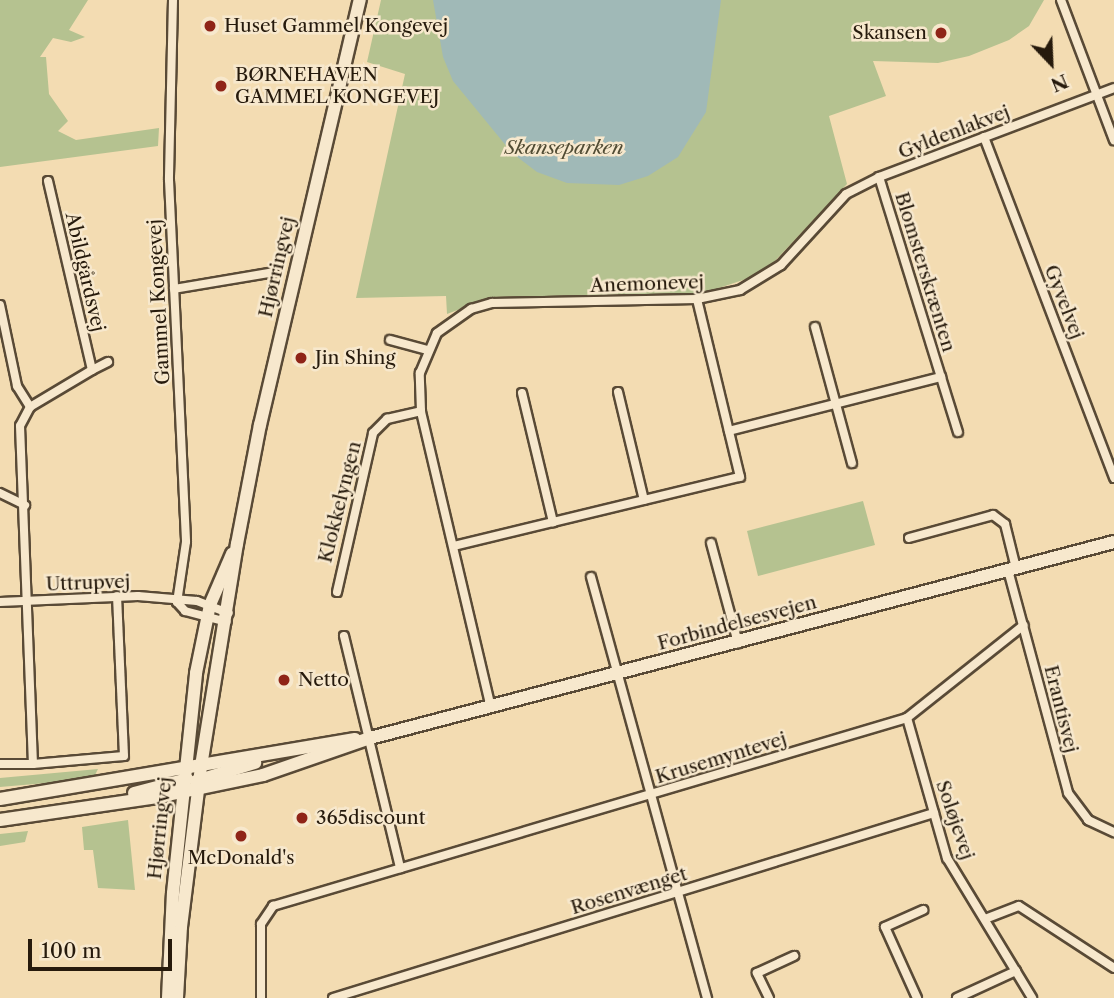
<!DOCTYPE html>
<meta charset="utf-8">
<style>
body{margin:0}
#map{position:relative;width:1114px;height:998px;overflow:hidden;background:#f3dcb2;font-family:"Libre Caslon Text",serif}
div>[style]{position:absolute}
.green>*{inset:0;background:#b5c290}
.water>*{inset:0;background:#a0b9b7}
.roads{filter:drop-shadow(2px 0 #594a36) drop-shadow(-2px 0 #594a36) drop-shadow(0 2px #594a36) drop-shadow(0 -2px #594a36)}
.street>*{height:8px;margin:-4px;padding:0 4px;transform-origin:4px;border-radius:4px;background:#f7e8cd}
.secondary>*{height:12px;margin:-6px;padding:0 6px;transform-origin:6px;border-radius:6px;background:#f7e8cd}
.dots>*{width:19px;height:19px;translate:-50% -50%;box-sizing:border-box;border:4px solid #f7e8cd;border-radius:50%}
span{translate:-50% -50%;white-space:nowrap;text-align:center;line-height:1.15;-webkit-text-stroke:5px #f7e8cd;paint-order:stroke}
.poi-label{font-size:19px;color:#261a0c}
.left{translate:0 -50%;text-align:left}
.right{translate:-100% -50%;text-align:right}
.street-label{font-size:19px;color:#261a0c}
.park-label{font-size:19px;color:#514c34;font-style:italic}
.north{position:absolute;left:1016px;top:28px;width:70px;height:70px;-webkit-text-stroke:5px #f7e8cd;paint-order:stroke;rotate:157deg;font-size:19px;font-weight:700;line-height:28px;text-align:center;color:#261a0c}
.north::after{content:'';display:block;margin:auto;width:24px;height:32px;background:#261a0c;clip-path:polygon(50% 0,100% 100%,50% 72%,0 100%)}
.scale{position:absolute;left:28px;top:939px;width:144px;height:32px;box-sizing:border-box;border:4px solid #261a0c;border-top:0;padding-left:9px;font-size:21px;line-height:24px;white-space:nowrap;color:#261a0c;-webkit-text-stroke:5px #f7e8cd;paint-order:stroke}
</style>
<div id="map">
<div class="green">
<div style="clip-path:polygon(0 0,88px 0,69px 30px,85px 37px,71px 42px,53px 38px,40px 57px,46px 57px,49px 94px,68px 121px,58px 131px,76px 140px,159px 128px,158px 146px,0 167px)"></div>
<div style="clip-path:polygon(381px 0,1044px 0,1029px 26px,1009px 40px,969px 56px,938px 63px,873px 61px,886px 96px,829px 116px,847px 184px,773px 263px,749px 278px,704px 293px,492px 297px,447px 314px,446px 296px,356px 298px,405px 74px,367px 62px)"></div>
<div style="clip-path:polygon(863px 501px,875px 545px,758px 576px,747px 531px)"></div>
<div style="clip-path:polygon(98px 769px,93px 779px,0 787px,0 778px)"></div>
<div style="clip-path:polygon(128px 820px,135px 890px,98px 888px,93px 850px,84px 850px,82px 827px)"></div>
<div style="clip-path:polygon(28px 831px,25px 842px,0 846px,0 834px)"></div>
</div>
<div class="water">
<div style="clip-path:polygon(433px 0,721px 0,706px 112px,678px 157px,648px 176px,619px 185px,567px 183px,537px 172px,512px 153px,453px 81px,443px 57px)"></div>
</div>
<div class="roads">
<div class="street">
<div style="left:173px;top:0;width:180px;rotate:91.3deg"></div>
<div style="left:169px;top:180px;width:362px;rotate:87.3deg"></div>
<div style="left:186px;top:542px;width:61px;rotate:98.5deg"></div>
<div style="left:1061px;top:0;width:150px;rotate:69.3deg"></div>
<div style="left:984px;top:137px;width:365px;rotate:69.1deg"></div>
<div style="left:879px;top:177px;width:267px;rotate:72.8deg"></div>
<div style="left:48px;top:181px;width:194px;rotate:76.9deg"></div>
<div style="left:92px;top:370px;width:72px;rotate:149.2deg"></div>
<div style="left:30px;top:407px;width:21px;rotate:118deg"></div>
<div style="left:20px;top:426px;width:338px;rotate:87.8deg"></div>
<div style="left:33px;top:764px;width:91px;rotate:-5deg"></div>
<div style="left:124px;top:756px;width:160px;rotate:-92.5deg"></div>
<div style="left:174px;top:289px;width:101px;rotate:-9.6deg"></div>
<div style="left:0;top:305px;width:83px;rotate:78.1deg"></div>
<div style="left:17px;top:386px;width:25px;rotate:58deg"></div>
<div style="left:815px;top:327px;width:141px;rotate:74.8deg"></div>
<div style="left:390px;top:340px;width:38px;rotate:15deg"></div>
<div style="left:92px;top:370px;width:18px;rotate:-27deg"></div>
<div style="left:618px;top:392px;width:111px;rotate:76.5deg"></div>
<div style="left:522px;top:393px;width:133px;rotate:76.5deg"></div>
<div style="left:729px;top:431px;width:219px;rotate:-14.3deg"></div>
<div style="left:0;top:493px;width:28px;rotate:26deg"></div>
<div style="left:909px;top:538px;width:87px;rotate:-15.3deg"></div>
<div style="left:993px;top:515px;width:15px;rotate:37deg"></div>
<div style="left:1005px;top:524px;width:45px;rotate:76deg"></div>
<div style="left:711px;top:543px;width:104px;rotate:74.9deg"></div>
<div style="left:454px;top:546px;width:294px;rotate:-13.6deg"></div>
<div style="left:740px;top:477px;width:183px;rotate:-103.6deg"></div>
<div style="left:1008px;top:570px;width:231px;rotate:74.9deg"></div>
<div style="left:1068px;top:793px;width:34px;rotate:53deg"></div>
<div style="left:1088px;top:820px;width:29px;rotate:25deg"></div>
<div style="left:591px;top:577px;width:437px;rotate:74.6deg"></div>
<div style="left:337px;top:592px;width:163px;rotate:-77.2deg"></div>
<div style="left:373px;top:433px;width:20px;rotate:-45deg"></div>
<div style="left:387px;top:419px;width:35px;rotate:-13deg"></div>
<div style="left:0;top:602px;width:138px;rotate:-2.5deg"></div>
<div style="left:138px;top:596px;width:59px;rotate:4.8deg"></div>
<div style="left:197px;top:601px;width:34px;rotate:21deg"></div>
<div style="left:177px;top:602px;width:12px;rotate:48deg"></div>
<div style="left:185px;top:611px;width:43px;rotate:14.7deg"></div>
<div style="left:344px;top:636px;width:239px;rotate:76.4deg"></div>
<div style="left:491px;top:708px;width:305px;rotate:-103.3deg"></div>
<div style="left:421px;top:411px;width:38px;rotate:-92deg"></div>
<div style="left:420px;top:373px;width:43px;rotate:-67deg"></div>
<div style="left:437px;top:333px;width:42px;rotate:-35.2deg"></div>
<div style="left:471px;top:309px;width:22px;rotate:-16deg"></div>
<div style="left:492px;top:303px;width:205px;rotate:-1.1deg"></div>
<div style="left:697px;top:299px;width:44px;rotate:-11.8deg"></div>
<div style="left:740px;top:290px;width:48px;rotate:-31.4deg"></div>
<div style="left:781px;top:265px;width:96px;rotate:-47.5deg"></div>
<div style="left:846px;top:194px;width:37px;rotate:-27deg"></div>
<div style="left:879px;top:177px;width:251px;rotate:-20.7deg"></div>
<div style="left:907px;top:718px;width:146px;rotate:74.1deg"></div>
<div style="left:947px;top:858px;width:164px;rotate:58.7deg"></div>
<div style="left:0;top:764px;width:33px"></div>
<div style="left:985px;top:919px;width:36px;rotate:-21deg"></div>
<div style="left:1019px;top:906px;width:113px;rotate:33.1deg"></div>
<div style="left:261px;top:998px;width:74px;rotate:-90deg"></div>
<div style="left:261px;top:924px;width:22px;rotate:-56deg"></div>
<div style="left:273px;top:906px;width:661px;rotate:-16.52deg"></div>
<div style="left:907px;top:718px;width:149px;rotate:-38.5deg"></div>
<div style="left:333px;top:998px;width:629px;rotate:-17.11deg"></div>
<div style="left:769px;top:998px;width:28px;rotate:-116deg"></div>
<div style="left:757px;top:973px;width:41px;rotate:-24.7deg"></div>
<div style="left:917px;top:998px;width:78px;rotate:-114.3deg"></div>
<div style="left:885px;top:927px;width:42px;rotate:-24.1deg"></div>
<div style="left:957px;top:998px;width:65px;rotate:-24.6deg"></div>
</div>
<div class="secondary">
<div style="left:196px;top:781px;width:62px;rotate:-17deg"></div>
<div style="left:134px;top:793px;width:55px;rotate:-14.8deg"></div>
<div style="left:0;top:799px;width:360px;rotate:-9.6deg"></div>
<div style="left:0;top:820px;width:159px;rotate:-8.3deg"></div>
<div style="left:157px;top:797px;width:108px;rotate:-11.7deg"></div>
<div style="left:263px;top:775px;width:113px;rotate:-19.1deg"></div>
<div style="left:370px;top:738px;width:769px;rotate:-14.76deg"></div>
<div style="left:168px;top:998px;width:105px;rotate:-87.3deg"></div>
<div style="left:173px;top:893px;width:221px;rotate:-84deg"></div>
<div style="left:196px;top:673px;width:69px;rotate:-78.4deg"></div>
<div style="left:210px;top:605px;width:56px;rotate:-66.7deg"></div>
<div style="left:177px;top:998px;width:71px;rotate:-86.8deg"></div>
<div style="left:181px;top:927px;width:162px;rotate:-82.9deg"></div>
<div style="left:201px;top:766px;width:225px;rotate:-80.8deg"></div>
<div style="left:237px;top:544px;width:121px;rotate:-79.1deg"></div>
<div style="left:260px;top:425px;width:437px;rotate:-76.8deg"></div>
</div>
</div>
<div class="dots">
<div style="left:210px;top:26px;background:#8f2418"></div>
<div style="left:941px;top:33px;background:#8f2418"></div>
<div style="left:221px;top:86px;background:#8f2418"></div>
<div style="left:301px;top:358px;background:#8f2418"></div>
<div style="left:284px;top:680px;background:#8f2418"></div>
<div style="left:302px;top:818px;background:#8f2418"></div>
<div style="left:241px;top:836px;background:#8f2418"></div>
</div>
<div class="poi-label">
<span class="left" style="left:224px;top:26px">Huset Gammel Kongevej</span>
<span class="right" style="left:927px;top:33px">Skansen</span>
<span class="left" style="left:235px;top:86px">BØRNEHAVEN<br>GAMMEL KONGEVEJ</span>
<span class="left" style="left:315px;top:358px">Jin Shing</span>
<span class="left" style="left:298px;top:680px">Netto</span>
<span class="left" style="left:316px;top:818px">365discount</span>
<span style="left:241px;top:858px">McDonald's</span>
</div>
<div class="street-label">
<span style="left:954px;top:132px;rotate:-21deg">Gyldenlakvej</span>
<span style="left:277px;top:267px;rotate:-77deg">Hjørringvej</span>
<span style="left:85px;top:272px;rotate:77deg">Abildgårdsvej</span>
<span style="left:925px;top:272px;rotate:73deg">Blomsterskrænten</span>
<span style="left:647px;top:284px;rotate:-2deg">Anemonevej</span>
<span style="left:159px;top:302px;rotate:-93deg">Gammel Kongevej</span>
<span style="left:1064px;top:302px;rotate:69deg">Gyvelvej</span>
<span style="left:340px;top:502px;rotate:-76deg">Klokkelyngen</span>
<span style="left:88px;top:583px;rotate:-2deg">Uttrupvej</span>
<span style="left:737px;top:623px;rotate:-15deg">Forbindelsesvejen</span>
<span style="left:1061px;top:709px;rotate:76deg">Erantisvej</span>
<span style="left:721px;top:758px;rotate:-17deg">Krusemyntevej</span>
<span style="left:955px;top:820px;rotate:71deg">Soløjevej</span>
<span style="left:160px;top:828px;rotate:-84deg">Hjørringvej</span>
<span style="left:629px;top:891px;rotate:-17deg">Rosenvænget</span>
</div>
<div class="park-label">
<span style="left:564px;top:148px">Skanseparken</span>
</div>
<div class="north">N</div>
<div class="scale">100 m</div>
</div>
